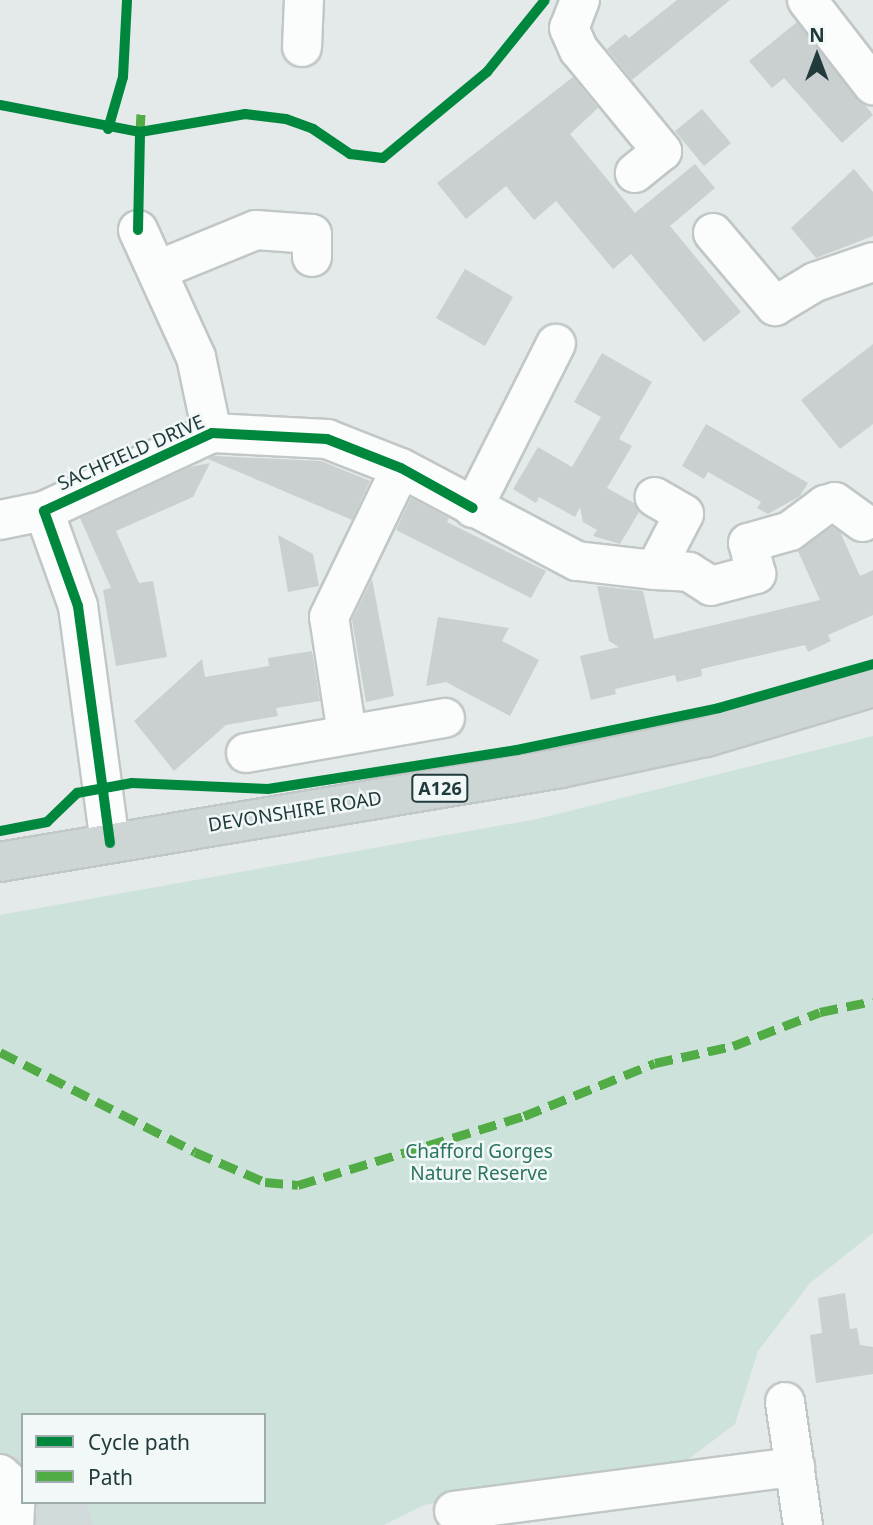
<!DOCTYPE html>
<style>
body{margin:0}
#map{position:relative;width:873px;height:1525px;overflow:hidden;background:#e4e9e9;font-family:"Noto Sans",sans-serif}
div>[style]{position:absolute}
.built>*{inset:0;background:#d1dada}
.green>*{inset:0;background:#cce2db}
.building>*{inset:0;background:#cad0cf}
.roads{filter:drop-shadow(2px 0 #c1c6c6) drop-shadow(-2px 0 #c1c6c6) drop-shadow(0 2px #c1c6c6) drop-shadow(0 -2px #c1c6c6)}
.minor>*{height:38px;margin:-19px;padding:0 19px;transform-origin:19px;border-radius:19px;background:#fbfcfc}
.major>*{height:38px;margin:-19px;padding:0 19px;transform-origin:19px;border-radius:19px;background:#cdd5d5}
.quiet>*{height:9px;margin-top:-4.5px;transform-origin:0;background:repeating-linear-gradient(90deg,#52ac46 0 18px,transparent 0 27px)}
.cycleway>*{height:10px;margin:-5px;padding:0 5px;transform-origin:5px;border-radius:5px;background:#00873e}
span{translate:-50% -50%;white-space:nowrap;text-align:center;line-height:1.15;-webkit-text-stroke:5px #f1f8f7;paint-order:stroke}
.shield-label span{padding:2px 5px;background:#f1f8f7;border:2px solid;border-radius:5px;-webkit-text-stroke-width:0}
.shield-label{font-size:18px;color:#213a3c;font-weight:700}
.street-label{font-size:19px;color:#213a3c}
.park-label{font-size:19px;color:#2b7460}
.legend{position:absolute;left:21px;top:1413px;width:245px;height:91px;box-sizing:border-box;background:#f1f8f7;border:2px solid #9eacac;margin:0;padding:9px 12px;list-style:none;font-size:21px;color:#213a3c}
.legend li{display:flex;align-items:center;gap:14px;height:35px}
.legend b{width:35px;border:2px solid #9eacac}
.north{position:absolute;left:782px;top:21px;width:70px;height:70px;-webkit-text-stroke:5px #f1f8f7;paint-order:stroke;rotate:0deg;font-size:19px;font-weight:700;line-height:28px;text-align:center;color:#213a3c}
.north::after{content:'';display:block;margin:auto;width:24px;height:32px;background:#213a3c;clip-path:polygon(50% 0,100% 100%,50% 72%,0 100%)}
</style>
<div id="map">
<div class="built">
<div style="clip-path:polygon(0 1453px,23px 1458px,23px 1502px,87px 1502px,93px 1525px,0 1525px)"></div>
</div>
<div class="green">
<div style="clip-path:polygon(873px 736px,873px 1233px,810px 1283px,758px 1351px,735px 1424px,686px 1461px,424px 1505px,384px 1525px,93px 1525px,87px 1502px,264px 1502px,264px 1415px,23px 1415px,23px 1458px,0 1453px,0 915px,537px 819px)"></div>
</div>
<div class="building">
<div style="clip-path:polygon(677px 0,730px 0,632px 80px,607px 49px,625px 34px,629px 38px)"></div>
<div style="clip-path:polygon(797px 22px,873px 115px,842px 143px,784px 78px,772px 88px,749px 61px)"></div>
<div style="clip-path:polygon(573px 77px,598px 108px,570px 134px,635px 213px,695px 164px,715px 188px,670px 226px,741px 312px,704px 342px,631px 254px,613px 269px,556px 201px,534px 220px,506px 186px,466px 219px,437px 183px)"></div>
<div style="clip-path:polygon(702px 109px,731px 143px,704px 166px,675px 131px)"></div>
<div style="clip-path:polygon(854px 169px,873px 192px,873px 236px,816px 258px,791px 228px)"></div>
<div style="clip-path:polygon(465px 269px,513px 297px,485px 346px,436px 318px)"></div>
<div style="clip-path:polygon(873px 344px,873px 424px,840px 449px,801px 400px)"></div>
<div style="clip-path:polygon(602px 353px,652px 382px,619px 439px,632px 446px,607px 488px,634px 503px,639px 512px,620px 544px,593px 536px,597px 530px,583px 522px,580px 507px,575px 517px,539px 497px,536px 503px,513px 489px,538px 447px,572px 467px,601px 417px,574px 402px)"></div>
<div style="clip-path:polygon(706px 424px,808px 483px,800px 496px,768px 514px,757px 508px,761px 502px,708px 472px,704px 479px,682px 466px)"></div>
<div style="clip-path:polygon(214px 456px,321px 461px,370px 481px,352px 520px,208px 459px)"></div>
<div style="clip-path:polygon(210px 463px,193px 497px,116px 531px,139px 583px,153px 581px,167px 657px,116px 666px,103px 590px,111px 588px,80px 518px,190px 467px)"></div>
<div style="clip-path:polygon(411px 498px,449px 518px,447px 522px,546px 571px,531px 598px,396px 530px)"></div>
<div style="clip-path:polygon(832px 527px,840px 532px,860px 576px,873px 570px,873px 615px,828px 635px,831px 641px,808px 652px,805px 645px,701px 669px,702px 676px,677px 682px,675px 675px,615px 689px,616px 694px,591px 700px,580px 656px,619px 647px,609px 641px,597px 586px,643px 591px,654px 639px,820px 600px,798px 551px)"></div>
<div style="clip-path:polygon(278px 535px,313px 554px,319px 586px,288px 592px)"></div>
<div style="clip-path:polygon(372px 579px,394px 696px,366px 702px,352px 620px)"></div>
<div style="clip-path:polygon(438px 617px,509px 628px,502px 641px,539px 660px,510px 716px,446px 682px,426px 686px)"></div>
<div style="clip-path:polygon(312px 651px,320px 701px,276px 708px,278px 716px,226px 725px,174px 771px,134px 721px,202px 659px,205px 677px,269px 666px,268px 658px)"></div>
<div style="clip-path:polygon(845px 1293px,850px 1329px,857px 1328px,860px 1345px,873px 1347px,873px 1374px,816px 1383px,810px 1335px,822px 1333px,818px 1298px)"></div>
</div>
<div class="roads">
<div class="minor">
<div style="left:580px;top:0;width:30px;rotate:111deg"></div>
<div style="left:569px;top:28px;width:24px;rotate:66deg"></div>
<div style="left:579px;top:50px;width:131px;rotate:50.6deg"></div>
<div style="left:662px;top:151px;width:35px;rotate:141deg"></div>
<div style="left:807px;top:0;width:108px;rotate:52.2deg"></div>
<div style="left:302px;top:47px;width:47px;rotate:-87.6deg"></div>
<div style="left:138px;top:230px;width:140px;rotate:65.5deg"></div>
<div style="left:196px;top:357px;width:78px;rotate:78.1deg"></div>
<div style="left:713px;top:233px;width:96px;rotate:49.7deg"></div>
<div style="left:775px;top:306px;width:47px;rotate:-31deg"></div>
<div style="left:815px;top:282px;width:61px;rotate:-19deg"></div>
<div style="left:158px;top:270px;width:106px;rotate:-22.2deg"></div>
<div style="left:256px;top:230px;width:56px;rotate:4.1deg"></div>
<div style="left:312px;top:234px;width:23px;rotate:90deg"></div>
<div style="left:473px;top:508px;width:184px;rotate:-63.2deg"></div>
<div style="left:0;top:520px;width:45px;rotate:-11.6deg"></div>
<div style="left:655px;top:570px;width:34px;rotate:3deg"></div>
<div style="left:689px;top:572px;width:26px;rotate:32deg"></div>
<div style="left:711px;top:586px;width:47px;rotate:-14.9deg"></div>
<div style="left:756px;top:574px;width:32px;rotate:-104deg"></div>
<div style="left:748px;top:543px;width:44px;rotate:-15.9deg"></div>
<div style="left:790px;top:531px;width:44px;rotate:-36.6deg"></div>
<div style="left:825px;top:505px;width:10px;rotate:-17deg"></div>
<div style="left:835px;top:502px;width:34px;rotate:36deg"></div>
<div style="left:347px;top:734px;width:118px;rotate:-98.7deg"></div>
<div style="left:329px;top:617px;width:165px;rotate:-64.2deg"></div>
<div style="left:246px;top:753px;width:202px;rotate:-10deg"></div>
<div style="left:110px;top:843px;width:239px;rotate:-97.7deg"></div>
<div style="left:78px;top:606px;width:101px;rotate:-109.7deg"></div>
<div style="left:44px;top:511px;width:185px;rotate:-24.9deg"></div>
<div style="left:212px;top:433px;width:115px;rotate:3deg"></div>
<div style="left:327px;top:439px;width:79px;rotate:21.4deg"></div>
<div style="left:401px;top:468px;width:199px;rotate:27.9deg"></div>
<div style="left:577px;top:561px;width:79px;rotate:6.6deg"></div>
<div style="left:655px;top:570px;width:63px;rotate:-62.6deg"></div>
<div style="left:684px;top:514px;width:34px;rotate:-150deg"></div>
<div style="left:785px;top:1402px;width:124px;rotate:81.7deg"></div>
<div style="left:0;top:1474px;width:22px;rotate:43deg"></div>
<div style="left:16px;top:1489px;width:36px;rotate:93deg"></div>
<div style="left:454px;top:1511px;width:344px;rotate:-7.4deg"></div>
</div>
<div class="major">
<div style="left:0;top:862px;width:569px;rotate:-9.51deg"></div>
<div style="left:561px;top:768px;width:148px;rotate:-12.1deg"></div>
<div style="left:706px;top:737px;width:174px;rotate:-16.7deg"></div>
</div>
</div>
<div class="quiet">
<div style="left:140px;top:132px;width:18px;rotate:-87deg"></div>
<div style="left:0;top:1052px;width:219px;rotate:27.1deg"></div>
<div style="left:195px;top:1152px;width:76px;rotate:23.2deg"></div>
<div style="left:265px;top:1182px;width:33px;rotate:5deg"></div>
<div style="left:298px;top:1185px;width:236px;rotate:-17deg"></div>
<div style="left:524px;top:1116px;width:141px;rotate:-22deg"></div>
<div style="left:655px;top:1063px;width:80px;rotate:-12.3deg"></div>
<div style="left:733px;top:1046px;width:93px;rotate:-21.3deg"></div>
<div style="left:820px;top:1012px;width:54px;rotate:-11.7deg"></div>
</div>
<div class="cycleway">
<div style="left:0;top:105px;width:143px;rotate:10.9deg"></div>
<div style="left:140px;top:132px;width:107px;rotate:-9.7deg"></div>
<div style="left:245px;top:114px;width:41px;rotate:7deg"></div>
<div style="left:286px;top:119px;width:29px;rotate:20deg"></div>
<div style="left:313px;top:129px;width:45px;rotate:34deg"></div>
<div style="left:350px;top:154px;width:33px;rotate:7deg"></div>
<div style="left:383px;top:158px;width:135px;rotate:-39.6deg"></div>
<div style="left:487px;top:72px;width:92px;rotate:-51.1deg"></div>
<div style="left:108px;top:129px;width:54px;rotate:-73.9deg"></div>
<div style="left:123px;top:77px;width:77px;rotate:-87deg"></div>
<div style="left:138px;top:230px;width:98px;rotate:-88.8deg"></div>
<div style="left:0;top:831px;width:48px;rotate:-10.8deg"></div>
<div style="left:47px;top:822px;width:42px;rotate:-44deg"></div>
<div style="left:77px;top:793px;width:56px;rotate:-10.3deg"></div>
<div style="left:132px;top:783px;width:136px;rotate:2.5deg"></div>
<div style="left:268px;top:789px;width:252px;rotate:-8.9deg"></div>
<div style="left:517px;top:750px;width:206px;rotate:-11.7deg"></div>
<div style="left:719px;top:708px;width:160px;rotate:-15.9deg"></div>
<div style="left:110px;top:843px;width:239px;rotate:-97.7deg"></div>
<div style="left:78px;top:606px;width:101px;rotate:-109.7deg"></div>
<div style="left:44px;top:511px;width:185px;rotate:-24.9deg"></div>
<div style="left:212px;top:433px;width:115px;rotate:3deg"></div>
<div style="left:327px;top:439px;width:79px;rotate:21.4deg"></div>
<div style="left:401px;top:468px;width:82px;rotate:29.1deg"></div>
</div>
<div class="shield-label">
<span style="left:440px;top:788px">A126</span>
</div>
<div class="street-label">
<span style="left:131px;top:453px;rotate:-24deg">SACHFIELD DRIVE</span>
<span style="left:295px;top:812px;rotate:-9deg">DEVONSHIRE ROAD</span>
</div>
<div class="park-label">
<span style="left:479px;top:1163px">Chafford Gorges<br>Nature Reserve</span>
</div>
<ul class="legend">
<li><b style="height:9px;background:#00873e"></b>Cycle path</li>
<li><b style="height:9px;background:#52ac46"></b>Path</li>
</ul>
<div class="north">N</div>
</div>
